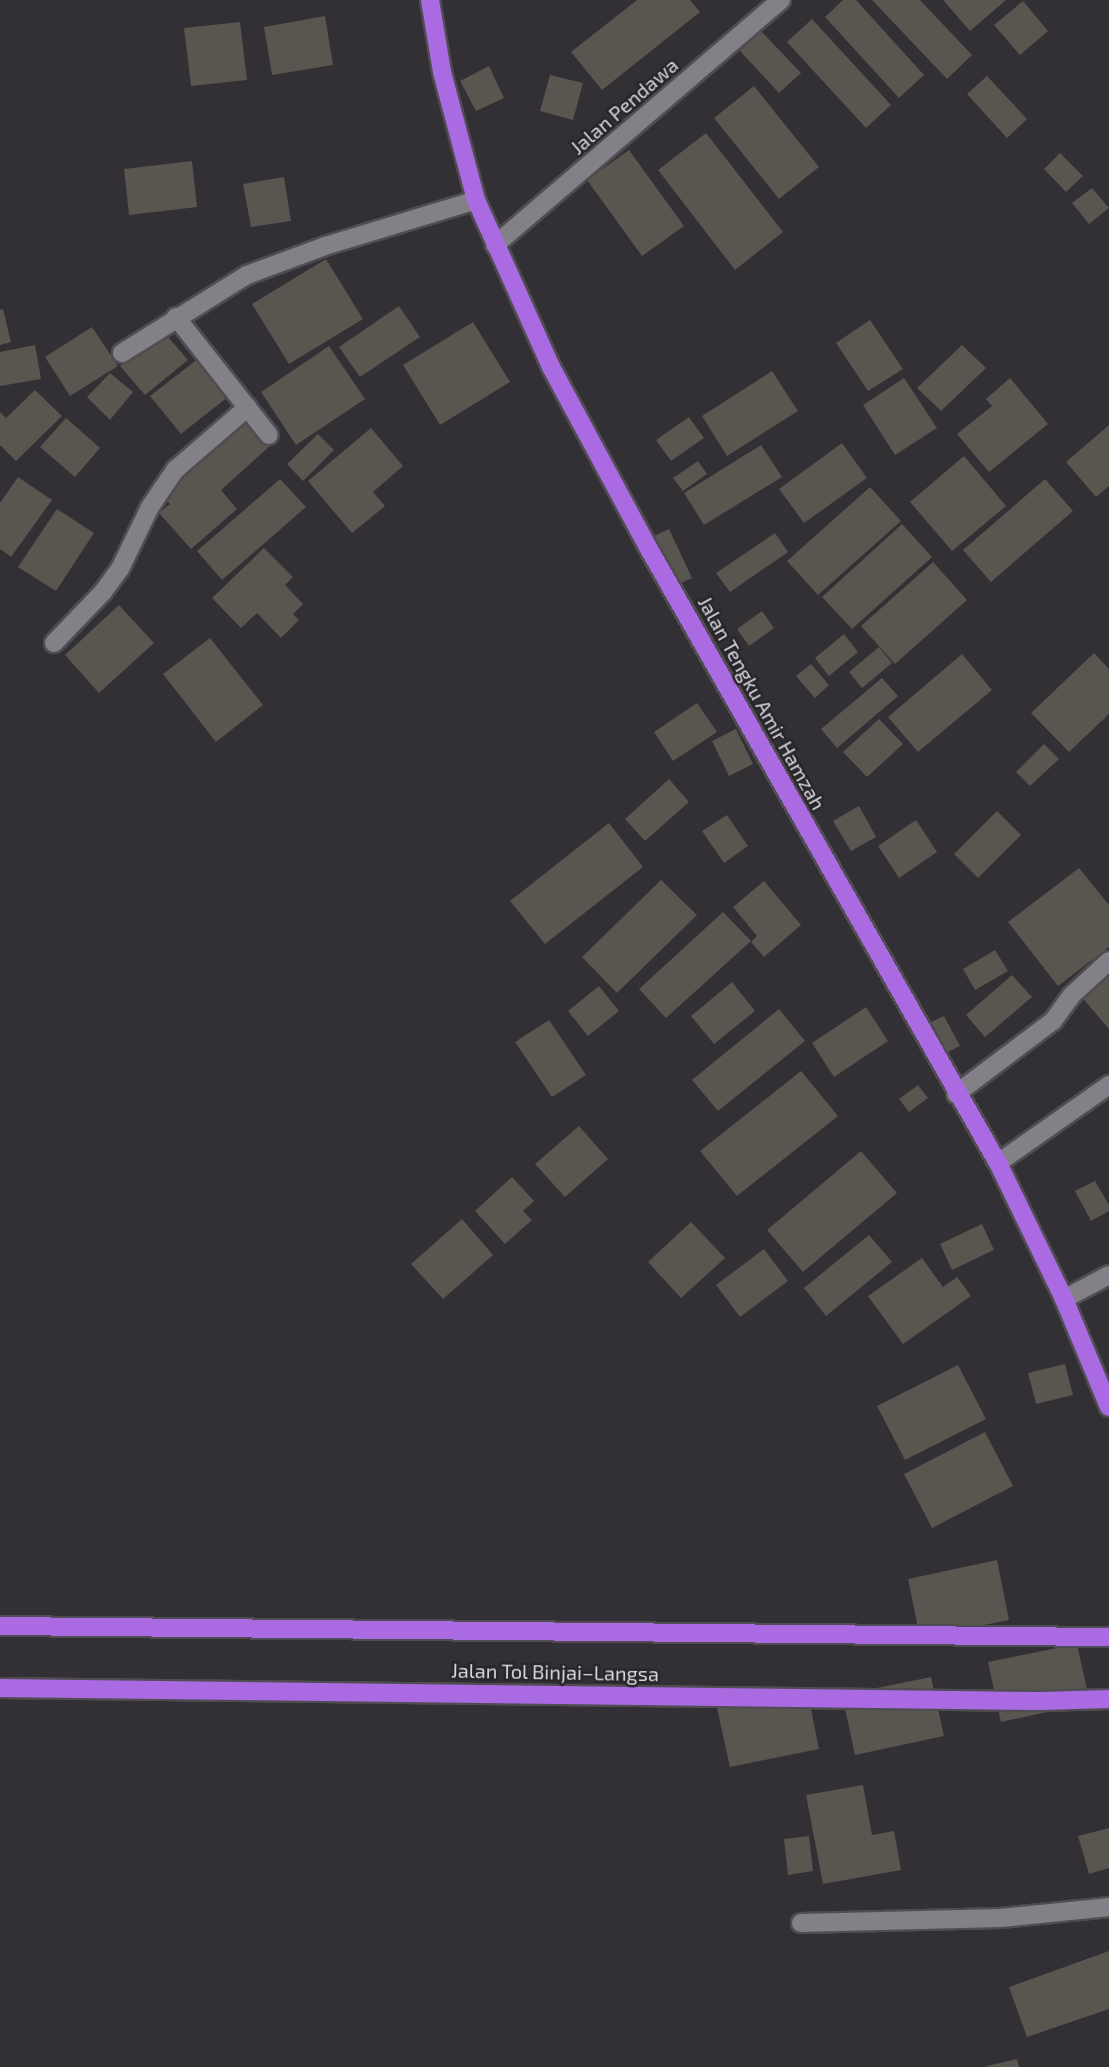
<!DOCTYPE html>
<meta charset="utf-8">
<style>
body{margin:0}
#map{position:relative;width:1109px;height:2067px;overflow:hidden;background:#322f35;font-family:"Exo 2",sans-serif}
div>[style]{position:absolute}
.building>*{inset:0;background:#58564f}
.roads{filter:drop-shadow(2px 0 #4f4d52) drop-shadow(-2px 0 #4f4d52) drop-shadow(0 2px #4f4d52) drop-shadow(0 -2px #4f4d52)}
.street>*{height:18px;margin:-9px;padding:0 9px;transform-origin:9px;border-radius:9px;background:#838087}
.highway>*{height:18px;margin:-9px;padding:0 9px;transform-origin:9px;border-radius:9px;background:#aa6be2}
span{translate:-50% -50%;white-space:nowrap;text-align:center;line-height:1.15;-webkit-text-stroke:5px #28252b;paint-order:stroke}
.street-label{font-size:20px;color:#d8d7db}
</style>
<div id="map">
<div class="building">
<div style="clip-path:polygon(637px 0,690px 0,700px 12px,602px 90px,571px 52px)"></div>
<div style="clip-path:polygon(843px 0,856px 0,924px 75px,899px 98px,825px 17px)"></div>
<div style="clip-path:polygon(872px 0,920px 0,972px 55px,947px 79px)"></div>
<div style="clip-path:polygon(943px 0,1006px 0,970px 31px)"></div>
<div style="clip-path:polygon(1023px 1px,1048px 31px,1020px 55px,994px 25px)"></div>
<div style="clip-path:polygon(325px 16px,333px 65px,272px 75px,264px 27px)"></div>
<div style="clip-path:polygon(812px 19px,891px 105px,866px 128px,787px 42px)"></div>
<div style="clip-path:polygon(240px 22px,247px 80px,191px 86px,184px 28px)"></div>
<div style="clip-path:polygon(761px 31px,801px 73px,779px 93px,740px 51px)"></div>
<div style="clip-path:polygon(489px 66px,504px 98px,476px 111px,460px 81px)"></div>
<div style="clip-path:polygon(550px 75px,583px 83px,573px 120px,540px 111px)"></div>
<div style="clip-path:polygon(987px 76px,1027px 119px,1007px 138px,967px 94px)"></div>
<div style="clip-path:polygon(754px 86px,819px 167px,779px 199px,714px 118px)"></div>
<div style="clip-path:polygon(706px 133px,783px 232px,735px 270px,658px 170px)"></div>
<div style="clip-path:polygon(629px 150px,684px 226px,642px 256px,587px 180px)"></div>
<div style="clip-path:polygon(1060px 153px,1083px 176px,1066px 192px,1044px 169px)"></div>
<div style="clip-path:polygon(192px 161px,197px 207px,129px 215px,124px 169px)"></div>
<div style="clip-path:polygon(284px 177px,291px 221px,251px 227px,243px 184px)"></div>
<div style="clip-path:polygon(1092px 188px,1109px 208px,1089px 224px,1072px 203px)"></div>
<div style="clip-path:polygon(326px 259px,363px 319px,289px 364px,252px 304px)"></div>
<div style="clip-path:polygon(399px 306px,420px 337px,360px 377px,339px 347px)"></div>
<div style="clip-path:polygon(3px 309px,11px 342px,0 345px,0 310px)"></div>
<div style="clip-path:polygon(870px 320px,903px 369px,868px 391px,836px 343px)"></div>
<div style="clip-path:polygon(473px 322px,510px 382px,440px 425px,403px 365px)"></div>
<div style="clip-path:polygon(92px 327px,118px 366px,70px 396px,45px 357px)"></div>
<div style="clip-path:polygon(163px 331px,188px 360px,145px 395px,120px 366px)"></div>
<div style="clip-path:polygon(35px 345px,41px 379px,0 386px,0 352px)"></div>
<div style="clip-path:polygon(962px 345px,986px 368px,941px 411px,917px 388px)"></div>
<div style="clip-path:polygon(329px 346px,365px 399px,296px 445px,261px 392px)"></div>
<div style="clip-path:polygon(199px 358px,229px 396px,181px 434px,150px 396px)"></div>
<div style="clip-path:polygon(772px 371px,798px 411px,727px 456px,702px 416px)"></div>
<div style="clip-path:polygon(110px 373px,133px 392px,110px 420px,87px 397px)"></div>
<div style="clip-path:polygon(904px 378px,937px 428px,895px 455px,863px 405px)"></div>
<div style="clip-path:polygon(1010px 378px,1048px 424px,989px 472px,957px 434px,992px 406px,986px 399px)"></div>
<div style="clip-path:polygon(35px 390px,62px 416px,16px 461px,0 445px,0 412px,6px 418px)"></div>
<div style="clip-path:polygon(247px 417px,271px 445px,221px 490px,237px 509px,191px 549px,159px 513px,170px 504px,160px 494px)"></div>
<div style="clip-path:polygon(689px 417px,704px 438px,671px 461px,656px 440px)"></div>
<div style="clip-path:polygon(66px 418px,100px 448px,75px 477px,40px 447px)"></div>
<div style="clip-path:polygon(1109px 425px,1109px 486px,1096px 497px,1066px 462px)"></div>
<div style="clip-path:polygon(371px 428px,403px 466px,373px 492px,385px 506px,352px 533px,308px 481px)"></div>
<div style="clip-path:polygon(318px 434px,334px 450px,303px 481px,287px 464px)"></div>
<div style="clip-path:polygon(842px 443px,867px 478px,804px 523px,779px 489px)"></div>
<div style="clip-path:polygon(761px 445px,782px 477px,704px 525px,684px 493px)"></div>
<div style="clip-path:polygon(964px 456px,1006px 506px,952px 551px,910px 502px)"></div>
<div style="clip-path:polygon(698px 461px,707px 474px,683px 491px,673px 478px)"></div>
<div style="clip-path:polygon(18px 477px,52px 500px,11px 557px,0 549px,0 503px)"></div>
<div style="clip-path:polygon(280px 479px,306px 507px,222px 580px,197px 551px)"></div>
<div style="clip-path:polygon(1045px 479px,1073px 511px,991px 582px,963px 550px)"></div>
<div style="clip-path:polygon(870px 487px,901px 521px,818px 595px,787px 561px)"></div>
<div style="clip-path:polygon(57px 509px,94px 533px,56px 591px,18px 567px)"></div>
<div style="clip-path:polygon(902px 524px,932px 557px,852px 629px,822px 597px)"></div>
<div style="clip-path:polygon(669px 529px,692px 578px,677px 585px,654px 536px)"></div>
<div style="clip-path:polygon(775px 533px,788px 552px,730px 592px,716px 573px)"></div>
<div style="clip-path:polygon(264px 548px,293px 577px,285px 585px,303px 604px,293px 614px,299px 620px,281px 638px,257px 613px,241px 628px,212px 598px)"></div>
<div style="clip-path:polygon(933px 562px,967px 600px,895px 664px,861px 626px)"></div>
<div style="clip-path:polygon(119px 605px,154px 643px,99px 693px,65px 655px)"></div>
<div style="clip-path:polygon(762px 611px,774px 628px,749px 646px,737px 629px)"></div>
<div style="clip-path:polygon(844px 634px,858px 652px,829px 676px,815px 658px)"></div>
<div style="clip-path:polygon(210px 638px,263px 705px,216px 742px,163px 674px)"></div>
<div style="clip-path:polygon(879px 647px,892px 663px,862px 688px,849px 672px)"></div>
<div style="clip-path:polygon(1094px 653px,1109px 669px,1109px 714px,1069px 752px,1031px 713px)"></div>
<div style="clip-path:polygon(962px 654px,992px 690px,918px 752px,888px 717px)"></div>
<div style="clip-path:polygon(811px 664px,829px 685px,815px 698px,796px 676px)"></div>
<div style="clip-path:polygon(882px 678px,898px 696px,837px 748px,821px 729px)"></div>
<div style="clip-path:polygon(697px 703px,717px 732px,673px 761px,654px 732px)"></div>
<div style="clip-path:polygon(879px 719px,903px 744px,867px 777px,843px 752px)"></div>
<div style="clip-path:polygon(736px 729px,753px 764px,729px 776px,712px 741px)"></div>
<div style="clip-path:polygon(1044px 744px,1059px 759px,1030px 786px,1016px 772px)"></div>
<div style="clip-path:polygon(669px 779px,689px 802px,645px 841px,625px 819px)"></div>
<div style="clip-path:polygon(859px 806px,876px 837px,851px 851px,833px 821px)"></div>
<div style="clip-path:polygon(997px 811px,1021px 835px,978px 878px,954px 854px)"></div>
<div style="clip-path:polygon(727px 815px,748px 846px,724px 863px,702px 831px)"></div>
<div style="clip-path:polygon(916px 820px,937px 852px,899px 878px,878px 846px)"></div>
<div style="clip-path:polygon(609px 823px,643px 867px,545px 944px,510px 901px)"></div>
<div style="clip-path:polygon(1079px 868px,1109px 905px,1109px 947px,1058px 986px,1008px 922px)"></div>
<div style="clip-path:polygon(661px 880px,697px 915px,617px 993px,582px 957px)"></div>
<div style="clip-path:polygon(764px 881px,801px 925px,764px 957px,751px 942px,757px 936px,733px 907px)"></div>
<div style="clip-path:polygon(723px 912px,751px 941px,666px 1018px,639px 989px)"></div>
<div style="clip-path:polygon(995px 950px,1008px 971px,975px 990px,963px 969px)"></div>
<div style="clip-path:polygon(1109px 971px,1109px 1029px,1080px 995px)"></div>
<div style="clip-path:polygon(1012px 975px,1032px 997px,985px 1037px,966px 1015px)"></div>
<div style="clip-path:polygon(732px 982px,755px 1011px,714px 1044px,691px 1016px)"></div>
<div style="clip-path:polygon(599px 986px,619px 1011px,588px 1036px,568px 1011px)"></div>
<div style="clip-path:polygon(866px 1007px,888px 1041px,834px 1077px,812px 1043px)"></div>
<div style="clip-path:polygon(779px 1009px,805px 1041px,718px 1111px,692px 1080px)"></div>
<div style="clip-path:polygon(944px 1016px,960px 1046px,944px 1054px,929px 1023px)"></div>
<div style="clip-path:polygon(549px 1020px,586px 1075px,552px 1097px,515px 1042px)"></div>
<div style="clip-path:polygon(801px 1071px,838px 1116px,737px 1196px,700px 1151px)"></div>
<div style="clip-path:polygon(918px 1085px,928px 1098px,909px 1112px,899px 1099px)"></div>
<div style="clip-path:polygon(579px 1126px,608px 1159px,565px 1197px,535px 1164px)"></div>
<div style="clip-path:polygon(861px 1151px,897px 1193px,803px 1272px,767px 1230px)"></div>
<div style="clip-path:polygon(512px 1177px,534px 1201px,523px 1211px,532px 1220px,505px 1244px,475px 1211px)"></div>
<div style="clip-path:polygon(1095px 1181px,1109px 1205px,1109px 1211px,1091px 1221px,1075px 1191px)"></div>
<div style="clip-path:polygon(462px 1219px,493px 1255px,443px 1299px,411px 1264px)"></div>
<div style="clip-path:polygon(691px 1222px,725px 1258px,681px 1298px,648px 1262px)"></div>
<div style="clip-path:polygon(982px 1224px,994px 1250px,952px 1270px,940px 1244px)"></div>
<div style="clip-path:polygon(869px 1235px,892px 1262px,826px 1316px,804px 1288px)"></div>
<div style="clip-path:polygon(764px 1249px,788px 1281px,740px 1317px,716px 1285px)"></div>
<div style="clip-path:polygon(922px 1258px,943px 1287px,957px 1277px,971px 1296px,903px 1344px,868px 1296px)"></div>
<div style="clip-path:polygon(1065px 1364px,1073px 1395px,1036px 1404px,1028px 1373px)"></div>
<div style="clip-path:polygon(958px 1365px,986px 1419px,905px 1460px,877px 1406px)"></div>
<div style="clip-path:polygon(985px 1432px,1013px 1486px,932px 1528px,904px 1474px)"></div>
<div style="clip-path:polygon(997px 1560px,1009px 1620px,920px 1638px,908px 1579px)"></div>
<div style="clip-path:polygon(1077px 1644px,1090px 1703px,1001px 1722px,988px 1662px)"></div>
<div style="clip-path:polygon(931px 1677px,944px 1736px,855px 1755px,842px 1695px)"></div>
<div style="clip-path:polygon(807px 1689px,819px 1749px,730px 1767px,717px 1708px)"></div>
<div style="clip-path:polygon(863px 1785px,872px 1835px,894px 1831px,901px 1870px,823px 1884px,806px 1795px)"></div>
<div style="clip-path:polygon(1109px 1828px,1109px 1868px,1089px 1874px,1078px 1836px)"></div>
<div style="clip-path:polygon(809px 1836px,813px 1871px,788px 1875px,784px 1839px)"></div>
<div style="clip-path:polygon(1109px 1951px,1109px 2009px,1027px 2037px,1009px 1987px)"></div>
<div style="clip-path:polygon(1017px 2059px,1019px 2067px,987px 2067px,987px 2066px)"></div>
</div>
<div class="roads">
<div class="street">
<div style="left:495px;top:245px;width:377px;rotate:-40.6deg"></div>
<div style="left:176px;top:317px;width:150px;rotate:51.8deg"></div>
<div style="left:122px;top:353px;width:147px;rotate:-32deg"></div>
<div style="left:247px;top:275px;width:83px;rotate:-20.4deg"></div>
<div style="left:325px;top:246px;width:158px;rotate:-16.9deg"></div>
<div style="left:54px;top:643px;width:71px;rotate:-46.1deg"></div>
<div style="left:103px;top:592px;width:29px;rotate:-54deg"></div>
<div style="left:120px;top:569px;width:69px;rotate:-64.2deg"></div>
<div style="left:150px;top:507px;width:45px;rotate:-56deg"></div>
<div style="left:175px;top:470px;width:96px;rotate:-40.8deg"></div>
<div style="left:956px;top:1094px;width:121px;rotate:-37deg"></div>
<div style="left:1053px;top:1021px;width:32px;rotate:-54deg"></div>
<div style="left:1072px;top:995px;width:50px;rotate:-42.6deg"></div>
<div style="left:998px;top:1163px;width:136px;rotate:-35.1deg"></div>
<div style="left:1064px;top:1299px;width:51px;rotate:-28.1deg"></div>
<div style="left:801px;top:1923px;width:200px;rotate:-1.4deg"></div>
<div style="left:1001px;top:1918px;width:109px;rotate:-5.8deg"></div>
</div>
<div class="highway">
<div style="left:430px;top:0;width:73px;rotate:80.5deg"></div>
<div style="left:442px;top:72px;width:132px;rotate:75.1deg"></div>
<div style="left:476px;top:200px;width:183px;rotate:65.8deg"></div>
<div style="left:551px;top:367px;width:207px;rotate:61.7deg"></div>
<div style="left:649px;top:549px;width:706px;rotate:60.39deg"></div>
<div style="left:998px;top:1163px;width:151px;rotate:64.1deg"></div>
<div style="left:1064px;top:1299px;width:117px;rotate:67.4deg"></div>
<div style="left:0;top:1626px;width:1109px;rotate:0.57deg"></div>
<div style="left:0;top:1688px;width:1041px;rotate:0.72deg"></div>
<div style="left:1041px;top:1701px;width:68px;rotate:-1.7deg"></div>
</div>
</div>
<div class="street-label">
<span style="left:624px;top:106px;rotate:-41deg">Jalan Pendawa</span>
<span style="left:762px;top:703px;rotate:61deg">Jalan Tengku Amir Hamzah</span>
<span style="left:555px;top:1672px;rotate:1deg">Jalan Tol Binjai–Langsa</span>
</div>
</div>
